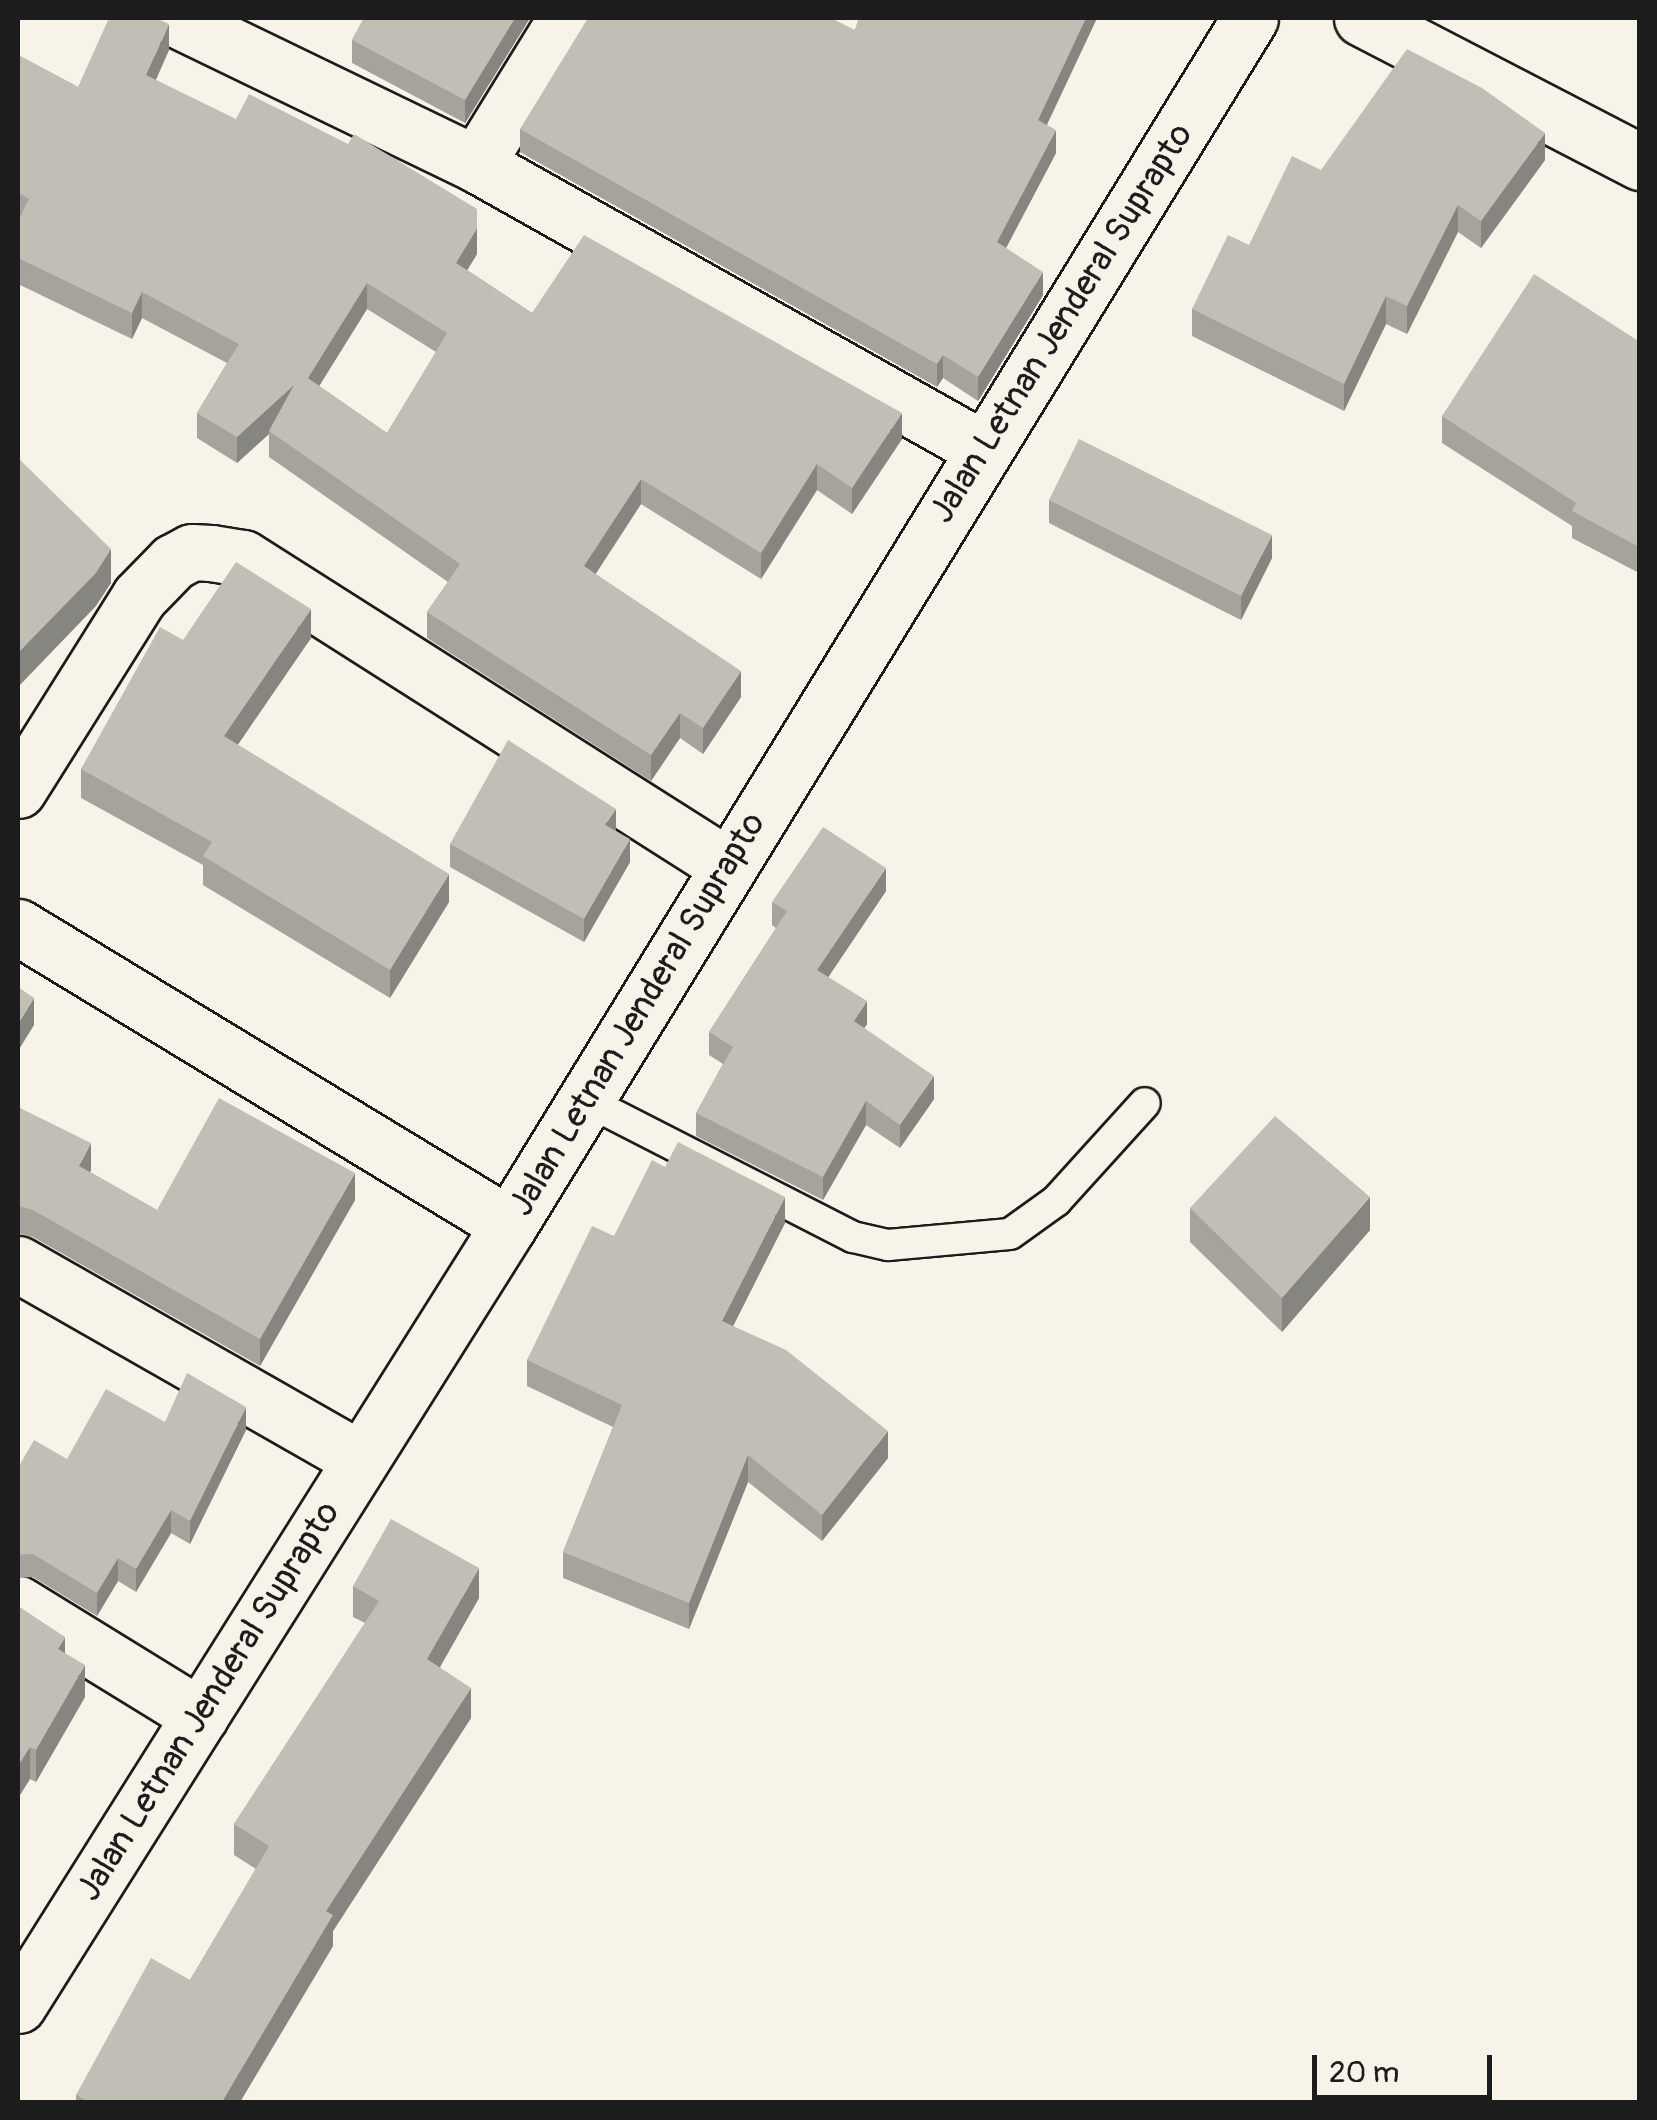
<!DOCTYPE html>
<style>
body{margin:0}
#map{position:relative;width:1657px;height:2120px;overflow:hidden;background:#f7f3e8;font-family:Pangolin,sans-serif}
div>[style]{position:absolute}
.roads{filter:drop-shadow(2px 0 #1c1c1c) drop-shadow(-2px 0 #1c1c1c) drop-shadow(0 2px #1c1c1c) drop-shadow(0 -2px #1c1c1c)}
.lane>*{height:30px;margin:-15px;padding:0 15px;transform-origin:15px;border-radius:15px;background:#f7f3e8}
.street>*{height:55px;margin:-27.5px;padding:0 27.5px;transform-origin:27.5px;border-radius:27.5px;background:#f7f3e8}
.secondary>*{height:55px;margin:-27.5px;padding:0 27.5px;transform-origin:27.5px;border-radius:27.5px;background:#f7f3e8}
.wall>*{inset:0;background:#a5a39c}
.shaded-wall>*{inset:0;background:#86857f}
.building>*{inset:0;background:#c0beb5}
span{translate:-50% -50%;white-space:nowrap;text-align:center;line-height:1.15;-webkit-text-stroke:8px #f7f3e8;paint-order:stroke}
.street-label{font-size:35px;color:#1c1c1c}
.frame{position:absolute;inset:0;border:20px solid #1c1c1c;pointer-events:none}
.scale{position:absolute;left:1312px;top:2055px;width:180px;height:45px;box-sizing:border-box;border:5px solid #1c1c1c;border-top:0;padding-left:12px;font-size:30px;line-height:35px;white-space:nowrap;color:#1c1c1c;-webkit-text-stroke:8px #f7f3e8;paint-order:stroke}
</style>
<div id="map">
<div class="roads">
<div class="lane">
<div style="left:585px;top:1100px;width:301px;rotate:27.1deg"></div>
<div style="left:853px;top:1237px;width:36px;rotate:13deg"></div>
<div style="left:888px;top:1245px;width:122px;rotate:-5.2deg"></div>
<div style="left:1010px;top:1234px;width:57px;rotate:-35.7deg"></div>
<div style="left:1056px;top:1201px;width:132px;rotate:-47.8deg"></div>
</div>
<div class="street">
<div style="left:174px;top:18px;width:335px;rotate:25.8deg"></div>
<div style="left:476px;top:164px;width:582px;rotate:29.34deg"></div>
<div style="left:1362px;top:18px;width:313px;rotate:27.4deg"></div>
<div style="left:476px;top:164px;width:172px;rotate:-58.3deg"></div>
<div style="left:18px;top:790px;width:228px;rotate:-57.9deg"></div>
<div style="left:139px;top:597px;width:49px;rotate:-45.8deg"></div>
<div style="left:173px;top:562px;width:21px;rotate:-28deg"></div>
<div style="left:192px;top:552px;width:19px;rotate:3deg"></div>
<div style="left:211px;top:553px;width:32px;rotate:9deg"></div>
<div style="left:243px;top:558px;width:572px;rotate:32.44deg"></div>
<div style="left:18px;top:927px;width:574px;rotate:31.25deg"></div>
<div style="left:18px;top:1264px;width:394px;rotate:29.7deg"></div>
<div style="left:18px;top:1604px;width:214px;rotate:31.6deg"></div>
</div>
<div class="secondary">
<div style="left:18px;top:2005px;width:922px;rotate:-57.81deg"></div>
<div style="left:509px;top:1225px;width:1416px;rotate:-58.45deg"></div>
</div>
</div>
<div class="wall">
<div style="clip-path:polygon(364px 18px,530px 18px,465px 123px,352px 63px,352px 40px)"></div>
<div style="clip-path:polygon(859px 18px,1097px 18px,1047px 125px,1056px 153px,1006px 248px,1043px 295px,978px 401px,943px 378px,937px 387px,520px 152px,520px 129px,855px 30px)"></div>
<div style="clip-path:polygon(evenodd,169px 50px,156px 80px,477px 254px,467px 270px,532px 313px,902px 439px,852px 514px,817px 490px,761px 579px,641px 504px,595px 574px,741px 697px,703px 754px,680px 738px,651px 781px,427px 638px,427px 612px,448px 582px,269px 457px,269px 434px,237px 463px,197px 438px,197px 413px,227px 363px,142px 318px,132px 339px,18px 284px,18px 55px,78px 87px,169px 50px,367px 309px,436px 352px,387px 433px,319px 386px,367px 309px)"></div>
<div style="clip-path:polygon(1545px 160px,1481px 248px,1458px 232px,1407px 334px,1386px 324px,1344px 411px,1192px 336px,1192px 309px,1249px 245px,1321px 170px)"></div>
<div style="clip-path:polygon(1640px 342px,1639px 573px,1572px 538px,1572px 526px,1442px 443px,1442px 416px)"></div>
<div style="clip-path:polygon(1049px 500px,1272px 558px,1241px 620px,1049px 523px)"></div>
<div style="clip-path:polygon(311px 638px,237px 745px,449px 902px,390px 998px,203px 885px,203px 865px,81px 798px,81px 769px,183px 640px)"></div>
<div style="clip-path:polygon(616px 831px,630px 862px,584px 942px,450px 867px,450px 844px)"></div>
<div style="clip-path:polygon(886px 891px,828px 977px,867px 1024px,864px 1028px,934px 1099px,900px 1148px,866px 1125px,823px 1200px,696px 1136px,696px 1113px,723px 1064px,709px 1055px,709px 1032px,776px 928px,772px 925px,772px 902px)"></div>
<div style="clip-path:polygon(18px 1107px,91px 1170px,90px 1172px,157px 1210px,355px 1200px,260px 1366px,33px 1237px,18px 1233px)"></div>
<div style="clip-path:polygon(1190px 1208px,1370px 1230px,1282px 1332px,1190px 1242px)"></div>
<div style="clip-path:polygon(785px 1223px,733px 1326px,888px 1458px,822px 1541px,748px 1482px,689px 1629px,563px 1578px,563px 1552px,613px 1427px,527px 1386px,527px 1360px,614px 1236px)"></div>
<div style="clip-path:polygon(165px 1422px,246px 1430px,190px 1544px,171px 1533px,136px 1592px,118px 1581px,97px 1616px,33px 1577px,18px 1578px,18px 1468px,67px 1459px)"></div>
<div style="clip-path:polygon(353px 1586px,479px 1598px,440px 1667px,471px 1718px,333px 1931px,333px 1946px,240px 2102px,76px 2102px,76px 2095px,190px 1980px,256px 1869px,234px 1855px,234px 1824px,365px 1623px,353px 1617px)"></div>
<div style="clip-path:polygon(18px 1606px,65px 1653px,85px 1697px,36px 1782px,30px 1779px,18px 1798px)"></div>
</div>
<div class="shaded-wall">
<div style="clip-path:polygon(515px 18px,530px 18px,465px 123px,465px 100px)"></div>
<div style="clip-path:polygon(1086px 18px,1097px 18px,1038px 143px,1038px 120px)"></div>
<div style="clip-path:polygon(169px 24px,169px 50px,146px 101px,146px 75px)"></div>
<div style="clip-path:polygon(1056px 130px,1056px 153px,997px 265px,997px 242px)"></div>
<div style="clip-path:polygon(1545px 133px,1545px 160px,1481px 248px,1481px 221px)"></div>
<div style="clip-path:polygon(1458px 205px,1458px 232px,1407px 334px,1407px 306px)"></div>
<div style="clip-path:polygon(477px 228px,477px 254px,456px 289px,456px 263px)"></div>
<div style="clip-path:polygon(1043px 272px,1043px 295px,978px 401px,978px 377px)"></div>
<div style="clip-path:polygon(367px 283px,367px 309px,308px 404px,308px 378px)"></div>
<div style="clip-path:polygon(142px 292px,142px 318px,132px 339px,132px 313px)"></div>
<div style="clip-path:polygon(1386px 296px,1386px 324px,1344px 411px,1344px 384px)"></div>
<div style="clip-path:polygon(943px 355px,943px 378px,937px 387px,937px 364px)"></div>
<div style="clip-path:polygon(294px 385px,269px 431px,269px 434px,237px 463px,237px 437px)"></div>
<div style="clip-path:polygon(902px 413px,902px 439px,852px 514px,852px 488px)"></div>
<div style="clip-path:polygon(817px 464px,817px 490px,761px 579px,761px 553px)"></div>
<div style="clip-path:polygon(641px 479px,641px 504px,584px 592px,584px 566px)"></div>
<div style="clip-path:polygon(1272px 535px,1272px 558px,1241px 620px,1241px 596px)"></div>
<div style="clip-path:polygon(111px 549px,111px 583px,96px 606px,18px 687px,18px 653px)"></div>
<div style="clip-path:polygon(311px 609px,311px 638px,224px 765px,224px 736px)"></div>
<div style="clip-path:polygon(741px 671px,741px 697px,703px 754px,703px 728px)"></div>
<div style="clip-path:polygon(680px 713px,680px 738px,651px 781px,651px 755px)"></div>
<div style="clip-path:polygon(616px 809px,616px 832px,605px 825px)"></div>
<div style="clip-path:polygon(630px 839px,630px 862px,584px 942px,584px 919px)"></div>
<div style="clip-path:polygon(886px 868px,886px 891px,817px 994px,817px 970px)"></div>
<div style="clip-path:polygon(449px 874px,449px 902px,390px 998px,390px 970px)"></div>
<div style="clip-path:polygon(34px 998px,34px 1025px,18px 1051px,18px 1024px)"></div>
<div style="clip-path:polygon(867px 1001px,867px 1024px,854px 1044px,854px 1021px)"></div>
<div style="clip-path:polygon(934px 1076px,934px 1099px,900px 1148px,900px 1125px)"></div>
<div style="clip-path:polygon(866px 1101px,866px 1125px,823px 1200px,823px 1177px)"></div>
<div style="clip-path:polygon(91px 1143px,91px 1170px,79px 1194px,79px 1166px)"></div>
<div style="clip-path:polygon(355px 1173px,355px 1200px,260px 1366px,260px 1339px)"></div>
<div style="clip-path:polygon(785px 1197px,785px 1223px,722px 1348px,722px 1321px)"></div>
<div style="clip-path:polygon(1370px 1197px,1370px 1230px,1282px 1332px,1282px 1298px)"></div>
<div style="clip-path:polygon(246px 1407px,246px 1430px,190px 1544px,190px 1521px)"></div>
<div style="clip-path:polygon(888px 1431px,888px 1458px,822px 1541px,822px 1515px)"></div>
<div style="clip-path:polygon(748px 1455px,748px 1482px,689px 1629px,689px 1603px)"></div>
<div style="clip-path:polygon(171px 1510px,171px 1533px,136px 1592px,136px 1569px)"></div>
<div style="clip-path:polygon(118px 1558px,118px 1581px,97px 1616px,97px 1593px)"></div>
<div style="clip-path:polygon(479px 1568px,479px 1598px,427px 1690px,427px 1659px)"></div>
<div style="clip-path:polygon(65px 1637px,65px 1669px,58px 1649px)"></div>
<div style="clip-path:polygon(85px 1665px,85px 1697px,36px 1782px,36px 1750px)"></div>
<div style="clip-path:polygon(471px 1688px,471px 1718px,333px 1931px,333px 1946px,240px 2102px,222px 2102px,326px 1911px)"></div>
<div style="clip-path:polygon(30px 1747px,30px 1779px,18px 1798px,18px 1766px)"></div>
</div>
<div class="building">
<div style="clip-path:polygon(evenodd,109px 18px,156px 18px,169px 24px,146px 75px,236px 119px,249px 94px,348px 144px,354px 134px,477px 209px,477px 228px,456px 263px,532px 313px,584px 235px,902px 413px,852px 488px,817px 464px,761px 553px,641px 479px,584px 566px,741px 671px,703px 728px,680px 713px,651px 755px,427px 612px,460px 564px,269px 431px,294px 385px,237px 437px,197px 413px,239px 344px,142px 292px,132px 313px,18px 258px,18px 221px,29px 199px,18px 193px,18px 55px,78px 87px,109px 18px,367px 283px,447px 333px,387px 433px,308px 378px,367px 283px)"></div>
<div style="clip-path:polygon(364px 18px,515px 18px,465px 100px,352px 40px)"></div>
<div style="clip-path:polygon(588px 18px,831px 18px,855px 30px,859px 18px,1086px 18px,1038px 120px,1056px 130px,997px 242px,1043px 272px,978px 377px,943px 355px,937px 364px,520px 129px)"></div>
<div style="clip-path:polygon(1407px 49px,1482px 88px,1545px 133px,1481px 221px,1458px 205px,1407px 306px,1386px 296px,1344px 384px,1192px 309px,1228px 235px,1249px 245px,1292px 156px,1321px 170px)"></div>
<div style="clip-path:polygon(1534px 274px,1640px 342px,1639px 547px,1572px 511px,1576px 503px,1442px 416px)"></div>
<div style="clip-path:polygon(1079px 439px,1272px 535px,1241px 596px,1049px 500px)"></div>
<div style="clip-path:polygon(18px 458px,111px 549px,96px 573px,18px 653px)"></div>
<div style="clip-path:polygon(236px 562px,311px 609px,224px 736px,449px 874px,390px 970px,203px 856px,212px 842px,81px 769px,160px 627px,183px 640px)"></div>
<div style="clip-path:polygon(508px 740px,616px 809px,605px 825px,630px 839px,584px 919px,450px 844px)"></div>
<div style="clip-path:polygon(823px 827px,886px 868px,817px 970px,867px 1001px,854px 1021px,934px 1076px,900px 1125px,866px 1101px,823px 1177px,696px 1113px,733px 1047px,709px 1032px,787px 911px,772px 902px)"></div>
<div style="clip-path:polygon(18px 987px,34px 998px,18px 1024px)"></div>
<div style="clip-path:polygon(219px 1098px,355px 1173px,260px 1339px,33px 1210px,18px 1206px,18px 1107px,91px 1143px,79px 1166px,157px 1210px)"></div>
<div style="clip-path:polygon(1275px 1116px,1370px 1197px,1282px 1298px,1190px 1208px)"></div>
<div style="clip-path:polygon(678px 1142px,785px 1197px,722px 1321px,786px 1350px,888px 1431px,822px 1515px,748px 1455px,689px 1603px,563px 1552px,622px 1405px,527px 1360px,592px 1226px,614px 1236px,652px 1160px,665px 1167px)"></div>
<div style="clip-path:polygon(187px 1373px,246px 1407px,190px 1521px,171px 1510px,136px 1569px,118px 1558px,97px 1593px,33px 1554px,18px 1555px,18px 1468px,34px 1440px,67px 1459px,106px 1389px,165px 1422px)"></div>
<div style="clip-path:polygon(391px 1519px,479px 1568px,427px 1659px,471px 1688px,326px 1911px,333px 1915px,222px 2102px,89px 2102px,76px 2095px,151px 1958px,190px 1980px,269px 1846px,234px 1824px,379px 1601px,353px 1586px)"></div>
<div style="clip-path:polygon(18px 1606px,65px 1637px,58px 1649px,85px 1665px,36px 1750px,30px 1747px,18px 1766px)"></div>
</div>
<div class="street-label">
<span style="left:1061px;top:323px;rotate:-58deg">Jalan Letnan Jenderal Suprapto</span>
<span style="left:637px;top:1014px;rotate:-59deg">Jalan Letnan Jenderal Suprapto</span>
<span style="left:208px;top:1701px;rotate:-58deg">Jalan Letnan Jenderal Suprapto</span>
</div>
<div class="frame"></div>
<div class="scale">20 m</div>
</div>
